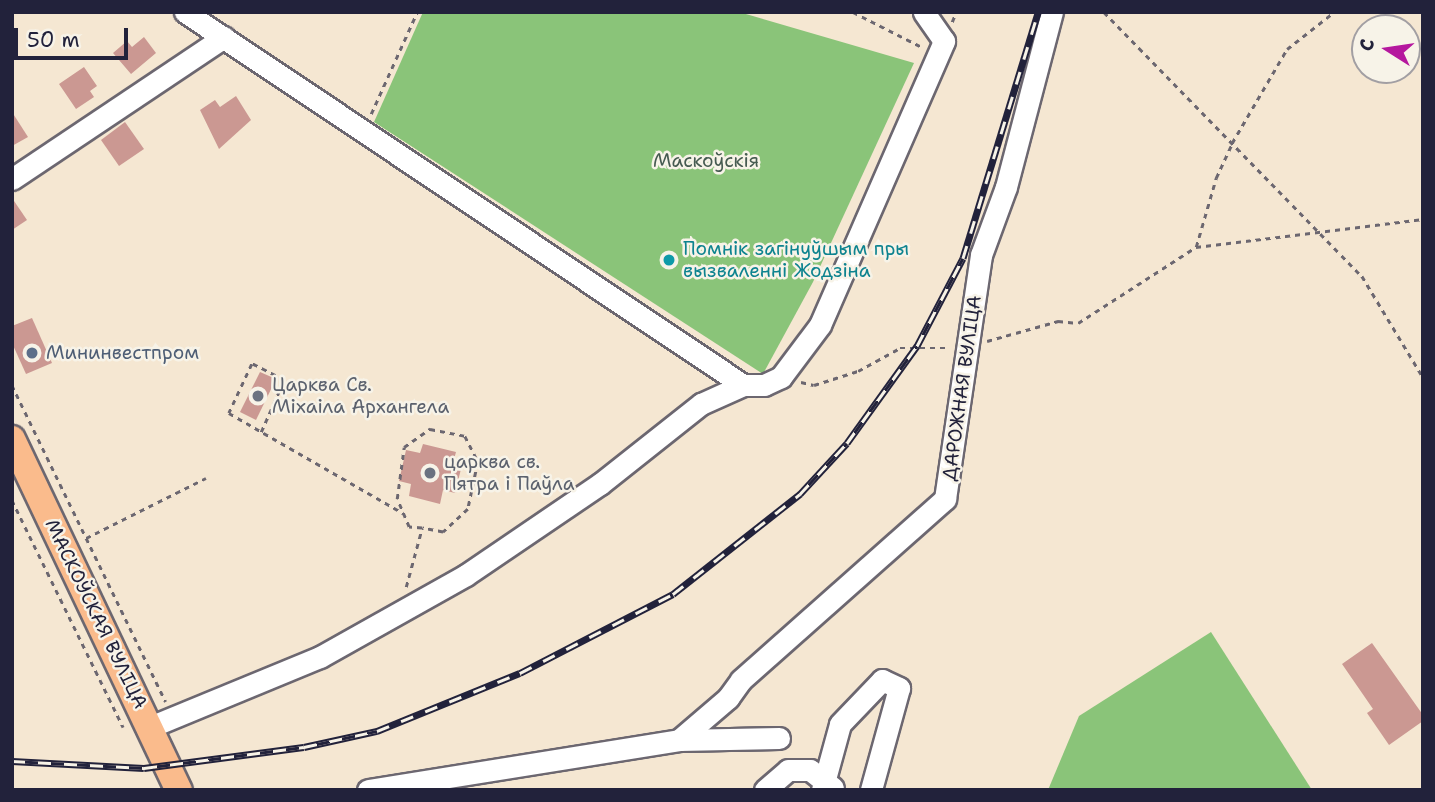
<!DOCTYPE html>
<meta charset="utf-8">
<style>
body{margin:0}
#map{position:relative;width:1435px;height:802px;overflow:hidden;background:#f5e7d2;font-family:"Shantell Sans",sans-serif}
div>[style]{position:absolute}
.green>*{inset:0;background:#8ac479}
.building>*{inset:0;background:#cb9892}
.path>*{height:2.5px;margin-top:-1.25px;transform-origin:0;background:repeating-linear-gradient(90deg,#6c6770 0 5px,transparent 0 10px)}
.roads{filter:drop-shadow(2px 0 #6c6770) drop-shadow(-2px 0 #6c6770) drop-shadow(0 2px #6c6770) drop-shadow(0 -2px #6c6770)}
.minor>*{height:21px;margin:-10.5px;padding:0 10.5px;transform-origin:10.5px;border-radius:10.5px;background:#fff}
.major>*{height:26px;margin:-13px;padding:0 13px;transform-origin:13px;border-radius:13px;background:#fabb8c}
.rail>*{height:7px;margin-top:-3.5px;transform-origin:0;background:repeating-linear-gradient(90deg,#f7f3e8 0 13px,#22223b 0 26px);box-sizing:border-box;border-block:2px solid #22223b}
.dots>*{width:19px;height:19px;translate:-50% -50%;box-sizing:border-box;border:4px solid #f7f3e8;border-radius:50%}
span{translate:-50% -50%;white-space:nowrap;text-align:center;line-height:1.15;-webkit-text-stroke:5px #f7f3e8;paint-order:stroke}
.park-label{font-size:19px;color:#465b51}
.culture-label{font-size:19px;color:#0d838f}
.left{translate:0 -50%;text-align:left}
.service-label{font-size:19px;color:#4e5e75}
.worship-label{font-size:19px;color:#5b616d}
.street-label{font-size:19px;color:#22223b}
.frame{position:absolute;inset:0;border:14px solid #22223b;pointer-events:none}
.north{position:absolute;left:1351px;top:14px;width:70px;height:70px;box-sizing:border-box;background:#f7f3e8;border:2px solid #a29fa3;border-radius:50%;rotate:282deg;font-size:19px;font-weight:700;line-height:28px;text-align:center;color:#22223b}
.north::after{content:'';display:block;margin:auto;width:24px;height:32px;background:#b5179e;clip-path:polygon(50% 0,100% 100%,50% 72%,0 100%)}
.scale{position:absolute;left:14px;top:28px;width:114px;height:32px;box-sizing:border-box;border:4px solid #22223b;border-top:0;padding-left:9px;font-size:21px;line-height:24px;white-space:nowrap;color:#22223b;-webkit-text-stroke:5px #f7f3e8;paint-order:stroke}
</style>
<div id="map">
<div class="green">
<div style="clip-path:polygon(423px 12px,739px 12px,914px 63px,813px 282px,763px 374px,374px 122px)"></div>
<div style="clip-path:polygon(1211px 632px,1312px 790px,1048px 790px,1079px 716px)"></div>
</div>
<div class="building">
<div style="clip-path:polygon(144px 37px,156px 53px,131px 74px,113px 53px,127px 41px,132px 47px)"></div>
<div style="clip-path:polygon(84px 67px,97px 86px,90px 91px,94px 97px,76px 109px,59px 84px)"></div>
<div style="clip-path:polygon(236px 96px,251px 120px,219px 149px,200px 110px,215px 100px,220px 107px)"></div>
<div style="clip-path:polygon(12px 112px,28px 137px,12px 146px)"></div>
<div style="clip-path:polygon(125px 122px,144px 149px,119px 166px,101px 140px)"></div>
<div style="clip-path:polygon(12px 198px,27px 220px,12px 230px)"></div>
<div style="clip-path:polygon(32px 318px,52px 363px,26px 374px,12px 343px,12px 326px)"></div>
<div style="clip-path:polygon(260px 372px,276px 379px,256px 420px,240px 412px)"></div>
<div style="clip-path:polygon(423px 444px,456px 452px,453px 463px,462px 465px,455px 493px,443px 490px,440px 504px,409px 496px,411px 484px,399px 481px,406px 450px,420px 453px)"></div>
<div style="clip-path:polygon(1372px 643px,1423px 715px,1423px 721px,1389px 745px,1367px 713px,1373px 709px,1342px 664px)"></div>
</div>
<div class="path">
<div style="left:853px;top:12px;width:77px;rotate:26.9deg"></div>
<div style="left:1104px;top:12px;width:369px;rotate:45.7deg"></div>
<div style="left:1362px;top:276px;width:118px;rotate:58.9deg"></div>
<div style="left:952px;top:22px;width:11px;rotate:-68deg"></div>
<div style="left:371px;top:114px;width:112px;rotate:-65.7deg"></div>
<div style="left:1196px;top:247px;width:72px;rotate:-73.8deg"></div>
<div style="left:1216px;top:178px;width:38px;rotate:-65deg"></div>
<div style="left:1232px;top:143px;width:109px;rotate:-59.7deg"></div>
<div style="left:1287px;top:49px;width:60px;rotate:-38.2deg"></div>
<div style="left:987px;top:341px;width:74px;rotate:-15.7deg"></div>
<div style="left:1058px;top:321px;width:20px;rotate:6deg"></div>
<div style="left:1078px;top:323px;width:140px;rotate:-32.8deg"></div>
<div style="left:1196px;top:247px;width:229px;rotate:-7deg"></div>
<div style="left:801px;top:382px;width:13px;rotate:13deg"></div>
<div style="left:814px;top:385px;width:46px;rotate:-17.7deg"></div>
<div style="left:858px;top:371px;width:48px;rotate:-28.7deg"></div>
<div style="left:900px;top:348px;width:49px"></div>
<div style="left:12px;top:385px;width:352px;rotate:64.1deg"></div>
<div style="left:261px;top:432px;width:57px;rotate:-66.1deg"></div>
<div style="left:284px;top:380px;width:36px;rotate:-153deg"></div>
<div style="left:252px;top:364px;width:54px;rotate:115.1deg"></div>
<div style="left:229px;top:413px;width:201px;rotate:29.9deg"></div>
<div style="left:12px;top:500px;width:253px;rotate:63.9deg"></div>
<div style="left:86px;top:538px;width:134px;rotate:-26.6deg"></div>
<div style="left:406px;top:587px;width:61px;rotate:-74.8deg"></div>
<div style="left:422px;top:528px;width:13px;rotate:-176deg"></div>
<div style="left:409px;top:527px;width:30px;rotate:-113deg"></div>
<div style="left:397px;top:499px;width:52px;rotate:-82.3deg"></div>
<div style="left:404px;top:447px;width:32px;rotate:-35deg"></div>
<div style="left:430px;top:429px;width:36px;rotate:11deg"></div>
<div style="left:465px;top:436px;width:29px;rotate:63deg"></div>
<div style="left:478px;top:462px;width:48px;rotate:102deg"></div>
<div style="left:468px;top:509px;width:34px;rotate:137deg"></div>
<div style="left:443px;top:532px;width:21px;rotate:-169deg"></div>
</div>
<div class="roads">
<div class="minor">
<div style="left:185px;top:12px;width:671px;rotate:33.76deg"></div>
<div style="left:12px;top:179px;width:255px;rotate:-33.8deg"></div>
<div style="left:150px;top:727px;width:184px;rotate:-22.4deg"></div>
<div style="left:320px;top:657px;width:167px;rotate:-29.3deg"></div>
<div style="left:466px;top:575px;width:162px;rotate:-34.2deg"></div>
<div style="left:600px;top:484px;width:129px;rotate:-38.4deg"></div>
<div style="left:701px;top:404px;width:46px;rotate:-24.3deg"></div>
<div style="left:743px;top:385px;width:21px"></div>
<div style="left:764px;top:385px;width:19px;rotate:-25deg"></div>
<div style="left:781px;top:377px;width:65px;rotate:-53.1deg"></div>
<div style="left:820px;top:325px;width:310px;rotate:-66.4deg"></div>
<div style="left:944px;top:41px;width:35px;rotate:-125deg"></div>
<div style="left:679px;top:740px;width:65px;rotate:-40.6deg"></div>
<div style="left:728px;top:698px;width:22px;rotate:-54deg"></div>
<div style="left:741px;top:680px;width:273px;rotate:-41.6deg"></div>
<div style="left:945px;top:499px;width:247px;rotate:-81.6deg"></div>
<div style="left:981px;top:255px;width:72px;rotate:-69.8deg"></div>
<div style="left:1006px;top:187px;width:181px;rotate:-75.3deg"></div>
<div style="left:368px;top:790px;width:315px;rotate:-9.1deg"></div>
<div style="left:679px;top:740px;width:100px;rotate:-1.1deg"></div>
<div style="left:765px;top:790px;width:30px;rotate:-41deg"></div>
<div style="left:788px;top:770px;width:22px"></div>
<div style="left:810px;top:770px;width:29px;rotate:38deg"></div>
<div style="left:822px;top:790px;width:68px;rotate:-74.7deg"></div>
<div style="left:840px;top:724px;width:61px;rotate:-46.3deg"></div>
<div style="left:882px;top:680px;width:19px;rotate:25deg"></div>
<div style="left:899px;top:688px;width:106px;rotate:105.4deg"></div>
</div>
<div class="major">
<div style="left:12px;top:439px;width:389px;rotate:64.6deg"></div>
</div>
</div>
<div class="rail">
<div style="left:12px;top:761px;width:132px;rotate:3deg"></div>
<div style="left:144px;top:768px;width:161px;rotate:-7.5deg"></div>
<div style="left:304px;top:747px;width:75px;rotate:-12.4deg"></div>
<div style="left:377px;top:731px;width:154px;rotate:-22.1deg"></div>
<div style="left:520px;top:673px;width:172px;rotate:-27.3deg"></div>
<div style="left:673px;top:594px;width:162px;rotate:-38.2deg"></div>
<div style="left:800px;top:494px;width:69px;rotate:-47.3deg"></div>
<div style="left:847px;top:443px;width:120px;rotate:-54.2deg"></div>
<div style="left:917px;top:346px;width:99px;rotate:-62.4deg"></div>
<div style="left:963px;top:258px;width:257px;rotate:-73deg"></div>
</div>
<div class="dots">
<div style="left:669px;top:260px;background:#0f9aa8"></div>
<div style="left:32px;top:353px;background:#5c6f8a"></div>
<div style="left:258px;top:396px;background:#6b7280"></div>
<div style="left:430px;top:473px;background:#6b7280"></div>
</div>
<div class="park-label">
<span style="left:706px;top:161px">Маскоўскія</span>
</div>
<div class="culture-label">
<span class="left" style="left:683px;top:260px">Помнік загінуўшым пры<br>вызваленні Жодзіна</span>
</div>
<div class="service-label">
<span class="left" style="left:46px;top:353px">Мининвестпром</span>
</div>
<div class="worship-label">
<span class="left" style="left:272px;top:396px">Царква Св.<br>Міхаіла Архангела</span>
<span class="left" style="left:444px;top:473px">царква св.<br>Пятра і Паўла</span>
</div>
<div class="street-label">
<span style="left:962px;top:388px;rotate:-82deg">ДАРОЖНАЯ ВУЛІЦА</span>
<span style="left:96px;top:614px;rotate:64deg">МАСКОЎСКАЯ ВУЛІЦА</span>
</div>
<div class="frame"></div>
<div class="north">С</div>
<div class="scale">50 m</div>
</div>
